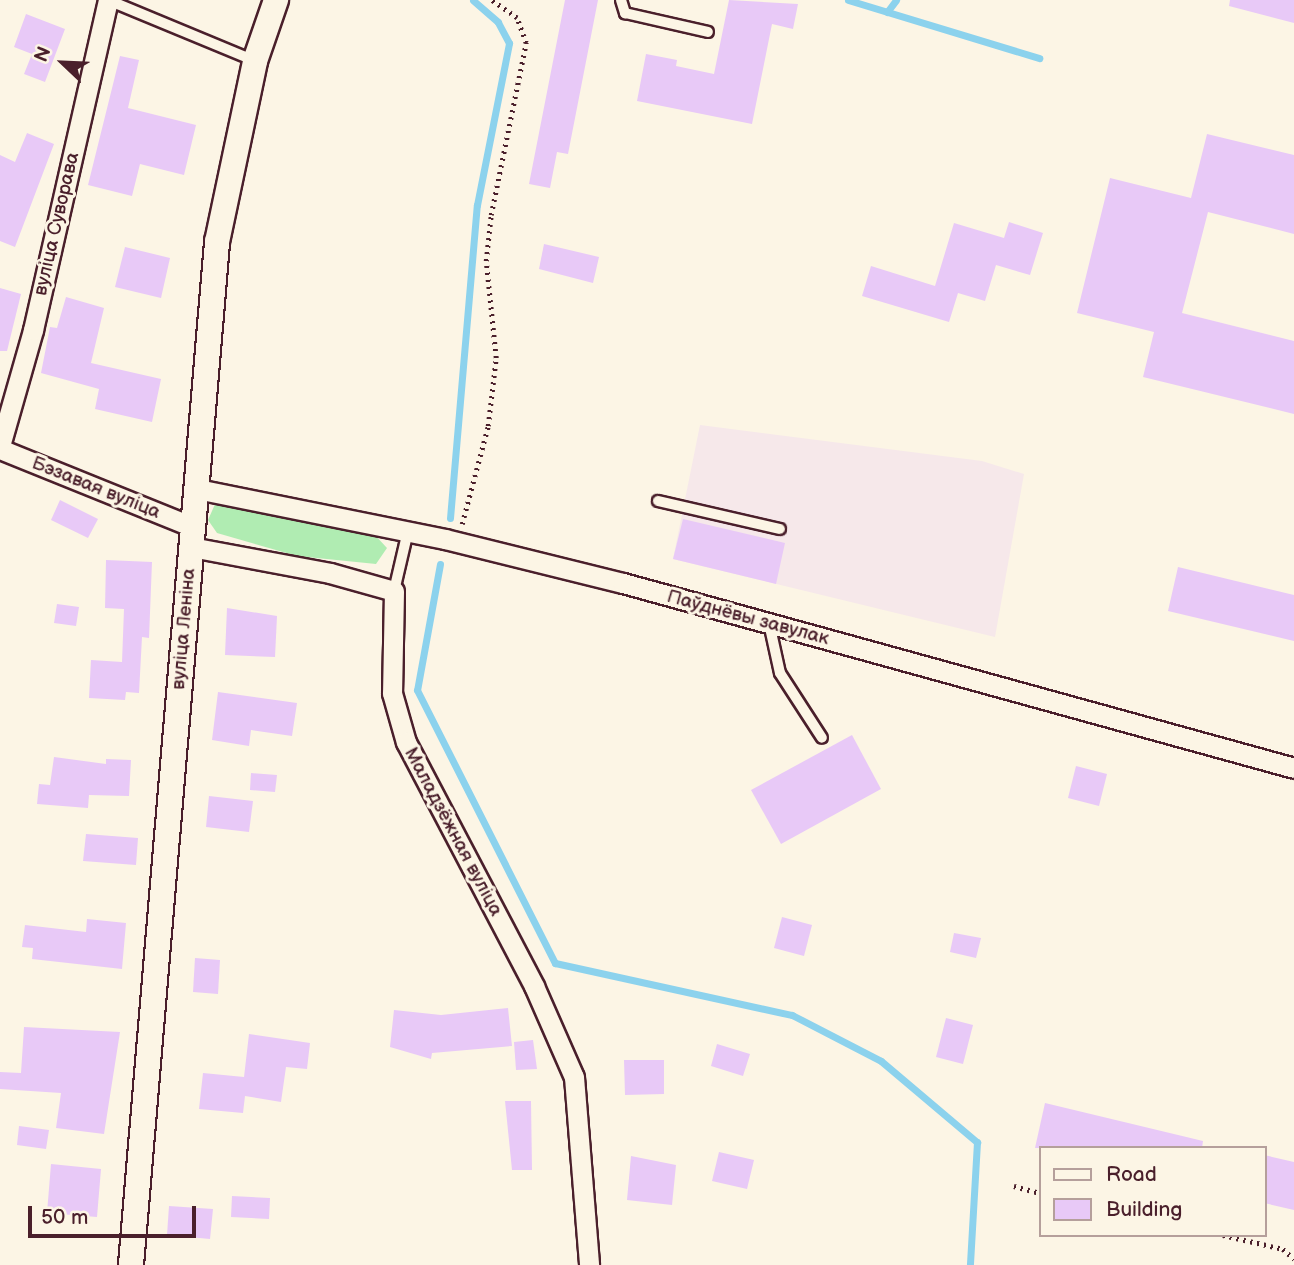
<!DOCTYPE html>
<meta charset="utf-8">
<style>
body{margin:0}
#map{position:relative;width:1294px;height:1265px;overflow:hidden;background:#fcf5e5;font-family:"Balsamiq Sans",sans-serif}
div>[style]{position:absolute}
.built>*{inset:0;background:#f6e8ea}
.green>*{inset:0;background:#b0ecb2}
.stream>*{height:7px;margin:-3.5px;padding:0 3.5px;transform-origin:3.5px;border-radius:3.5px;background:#8cd2ed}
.building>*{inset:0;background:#e8c9f7}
.path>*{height:4.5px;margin-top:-2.25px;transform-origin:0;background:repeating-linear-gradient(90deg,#4a1f2b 0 2px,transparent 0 7px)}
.roads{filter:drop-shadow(2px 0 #4a1f2b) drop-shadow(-2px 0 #4a1f2b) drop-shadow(0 2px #4a1f2b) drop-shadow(0 -2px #4a1f2b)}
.service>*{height:10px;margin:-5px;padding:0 5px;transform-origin:5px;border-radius:5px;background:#fcf5e5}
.minor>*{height:19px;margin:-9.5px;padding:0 9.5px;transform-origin:9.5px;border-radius:9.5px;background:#fcf5e5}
.tertiary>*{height:24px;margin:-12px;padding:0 12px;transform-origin:12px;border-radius:12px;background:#fcf5e5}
span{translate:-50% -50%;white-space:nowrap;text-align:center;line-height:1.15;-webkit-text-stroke:6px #fcf5e5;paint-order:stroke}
.street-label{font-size:19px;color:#4a1f2b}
.legend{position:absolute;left:1039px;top:1146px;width:228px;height:91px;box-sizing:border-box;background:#fcf5e5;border:2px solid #b59f9b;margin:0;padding:9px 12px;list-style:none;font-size:21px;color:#4a1f2b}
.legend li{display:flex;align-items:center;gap:14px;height:35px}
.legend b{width:35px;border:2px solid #b59f9b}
.north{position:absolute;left:28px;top:28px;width:70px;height:70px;-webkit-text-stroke:5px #fcf5e5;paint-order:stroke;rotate:293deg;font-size:19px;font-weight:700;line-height:28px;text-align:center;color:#4a1f2b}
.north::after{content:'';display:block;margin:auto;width:24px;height:32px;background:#4a1f2b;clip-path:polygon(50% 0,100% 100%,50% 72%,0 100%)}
.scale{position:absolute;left:28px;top:1206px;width:168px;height:32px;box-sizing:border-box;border:4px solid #4a1f2b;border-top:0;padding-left:9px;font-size:21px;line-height:24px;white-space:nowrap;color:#4a1f2b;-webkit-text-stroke:5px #fcf5e5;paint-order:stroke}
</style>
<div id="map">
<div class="built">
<div style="clip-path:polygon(700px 425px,982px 461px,1024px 474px,995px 637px,673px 559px)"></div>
</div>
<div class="green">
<div style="clip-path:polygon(216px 502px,374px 534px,387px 548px,376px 564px,297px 556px,217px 533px,208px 520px)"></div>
</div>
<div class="stream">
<div style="left:848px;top:0;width:200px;rotate:16.9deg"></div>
<div style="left:887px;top:12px;width:15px;rotate:-53deg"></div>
<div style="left:450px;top:518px;width:314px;rotate:-85.1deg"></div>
<div style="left:477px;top:205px;width:165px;rotate:-78.8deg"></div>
<div style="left:509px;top:43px;width:24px;rotate:-118deg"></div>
<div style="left:498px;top:22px;width:33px;rotate:-139deg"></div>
<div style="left:440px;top:564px;width:128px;rotate:100.3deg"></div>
<div style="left:417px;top:690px;width:306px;rotate:63.2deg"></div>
<div style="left:555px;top:963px;width:243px;rotate:12.4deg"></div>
<div style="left:792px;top:1015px;width:100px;rotate:27.3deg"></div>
<div style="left:881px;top:1061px;width:126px;rotate:40.2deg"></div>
<div style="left:977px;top:1142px;width:123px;rotate:93.3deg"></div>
</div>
<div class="building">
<div style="clip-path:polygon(565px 0,598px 0,568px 154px,557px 152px,550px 188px,529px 184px)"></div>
<div style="clip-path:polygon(729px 0,798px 4px,793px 29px,772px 24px,752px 124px,637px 101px,646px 54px,677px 60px,676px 66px,714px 74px)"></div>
<div style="clip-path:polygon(1230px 0,1294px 0,1294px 23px,1229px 6px)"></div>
<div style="clip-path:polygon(26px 14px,65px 29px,45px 82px,24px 74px,32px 54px,14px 47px)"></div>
<div style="clip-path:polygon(120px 56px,139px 60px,128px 108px,196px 125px,184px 175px,140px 164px,132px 196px,88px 185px)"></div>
<div style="clip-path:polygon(27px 133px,54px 144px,15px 247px,0 241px,0 155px,15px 162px)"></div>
<div style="clip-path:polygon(1207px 134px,1294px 155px,1294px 234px,1208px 212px,1182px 313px,1294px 341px,1294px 414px,1143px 377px,1154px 332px,1077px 313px,1110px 178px,1191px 198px)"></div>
<div style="clip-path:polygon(1009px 222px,1043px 233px,1030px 275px,996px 265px,985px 301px,958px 293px,949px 322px,862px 296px,871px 266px,935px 286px,954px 223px,1004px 238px)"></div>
<div style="clip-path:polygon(544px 244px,599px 257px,593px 283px,539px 269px)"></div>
<div style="clip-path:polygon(125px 247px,170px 258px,161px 298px,115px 287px)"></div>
<div style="clip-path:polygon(0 288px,21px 294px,7px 351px,0 351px)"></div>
<div style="clip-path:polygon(66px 297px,104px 308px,91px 363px,161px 379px,152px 422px,95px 409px,99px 389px,41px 373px,50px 327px,57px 328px)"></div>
<div style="clip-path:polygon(60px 500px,98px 519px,88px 538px,51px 520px)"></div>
<div style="clip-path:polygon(683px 519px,785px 543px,776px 584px,673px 559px)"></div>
<div style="clip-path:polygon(106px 560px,152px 562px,149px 638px,142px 637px,139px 693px,126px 692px,125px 700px,89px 698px,91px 660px,122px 662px,124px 609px,105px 608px)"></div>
<div style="clip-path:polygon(1178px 567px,1294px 595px,1294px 641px,1168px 611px)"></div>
<div style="clip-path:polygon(57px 604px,79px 607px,76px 626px,54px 623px)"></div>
<div style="clip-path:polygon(227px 608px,277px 616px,275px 657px,225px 655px)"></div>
<div style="clip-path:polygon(218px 692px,297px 703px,292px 736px,251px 730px,249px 746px,212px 740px)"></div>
<div style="clip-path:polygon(852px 735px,881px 789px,781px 844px,751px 790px)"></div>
<div style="clip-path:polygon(54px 757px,106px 764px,106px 759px,131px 760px,129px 796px,89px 795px,88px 808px,37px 804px,39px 784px,50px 785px)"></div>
<div style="clip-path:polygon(1076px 766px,1107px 774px,1099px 806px,1068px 798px)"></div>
<div style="clip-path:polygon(251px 773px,277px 775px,275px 792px,250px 790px)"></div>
<div style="clip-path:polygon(209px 796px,253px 801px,249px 832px,206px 827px)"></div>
<div style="clip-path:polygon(86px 834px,138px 838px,136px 865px,83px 861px)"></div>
<div style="clip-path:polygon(782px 917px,812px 925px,804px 956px,774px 948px)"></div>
<div style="clip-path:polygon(87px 919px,126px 923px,122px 969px,32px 959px,33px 948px,22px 947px,25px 925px,86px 932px)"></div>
<div style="clip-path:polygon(954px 933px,981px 938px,976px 958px,950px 952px)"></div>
<div style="clip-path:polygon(195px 958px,220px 960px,218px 994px,193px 992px)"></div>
<div style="clip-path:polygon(508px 1008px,512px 1046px,432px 1053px,431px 1059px,390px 1047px,394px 1010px,441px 1015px)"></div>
<div style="clip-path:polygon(946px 1018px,973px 1025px,963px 1064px,936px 1057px)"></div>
<div style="clip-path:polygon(24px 1027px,120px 1032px,104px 1134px,56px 1128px,61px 1093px,0 1089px,0 1072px,21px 1073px)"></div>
<div style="clip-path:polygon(249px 1034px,310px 1043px,307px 1069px,286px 1067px,281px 1102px,245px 1096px,243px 1113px,199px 1109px,203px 1073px,244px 1077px)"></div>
<div style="clip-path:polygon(533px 1040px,537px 1069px,516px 1070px,514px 1042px)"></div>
<div style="clip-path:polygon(717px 1044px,750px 1054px,743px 1076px,711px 1066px)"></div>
<div style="clip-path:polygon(624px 1060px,664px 1060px,664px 1094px,625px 1095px)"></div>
<div style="clip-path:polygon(505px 1101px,531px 1101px,532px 1170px,512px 1170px)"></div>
<div style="clip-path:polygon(1045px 1103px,1203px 1141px,1202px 1148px,1035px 1148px)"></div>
<div style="clip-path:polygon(19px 1126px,49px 1130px,46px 1149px,17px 1145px)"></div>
<div style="clip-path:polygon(719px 1152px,754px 1160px,747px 1189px,712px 1181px)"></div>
<div style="clip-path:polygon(1264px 1155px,1294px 1162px,1294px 1210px,1264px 1203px)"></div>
<div style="clip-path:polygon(631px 1156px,676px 1165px,672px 1205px,627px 1200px)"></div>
<div style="clip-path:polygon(51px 1164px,101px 1169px,97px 1217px,47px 1213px)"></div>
<div style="clip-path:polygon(232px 1196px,270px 1198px,269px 1219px,231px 1217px)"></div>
<div style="clip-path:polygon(169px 1206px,213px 1209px,210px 1239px,167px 1235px)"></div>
</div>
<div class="path">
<div style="left:462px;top:524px;width:101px;rotate:-75.1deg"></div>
<div style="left:488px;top:426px;width:68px;rotate:-83.3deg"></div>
<div style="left:496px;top:358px;width:98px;rotate:-95.9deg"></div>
<div style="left:486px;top:261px;width:46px;rotate:-83.8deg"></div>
<div style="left:491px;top:215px;width:176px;rotate:-78.5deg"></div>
<div style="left:526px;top:43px;width:27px;rotate:-110deg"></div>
<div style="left:517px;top:18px;width:32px;rotate:-145deg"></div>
<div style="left:1014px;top:1186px;width:27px;rotate:15deg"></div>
<div style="left:1223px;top:1235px;width:62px;rotate:13.1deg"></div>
<div style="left:1283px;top:1249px;width:15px;rotate:42deg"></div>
</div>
<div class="roads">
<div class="service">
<div style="left:108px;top:0;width:157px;rotate:22.5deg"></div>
<div style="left:621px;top:0;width:14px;rotate:73deg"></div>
<div style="left:625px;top:13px;width:85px;rotate:12.9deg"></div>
<div style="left:658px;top:501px;width:125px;rotate:12.9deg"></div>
<div style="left:394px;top:591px;width:62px;rotate:-76.9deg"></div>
<div style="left:769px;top:623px;width:51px;rotate:77.6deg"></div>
<div style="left:780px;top:673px;width:77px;rotate:57.1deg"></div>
</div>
<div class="minor">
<div style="left:0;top:446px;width:121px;rotate:-74.1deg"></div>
<div style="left:33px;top:330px;width:338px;rotate:-77.2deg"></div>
<div style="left:0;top:449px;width:208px;rotate:22deg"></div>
<div style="left:197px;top:489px;width:253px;rotate:11.4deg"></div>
<div style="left:445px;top:539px;width:183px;rotate:13.9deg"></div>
<div style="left:623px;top:583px;width:696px;rotate:15.41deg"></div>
<div style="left:191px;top:547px;width:141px;rotate:10.6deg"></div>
<div style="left:330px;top:573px;width:66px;rotate:15.7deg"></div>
<div style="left:394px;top:591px;width:102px;rotate:91.1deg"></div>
<div style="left:392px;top:693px;width:51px;rotate:74.1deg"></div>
<div style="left:406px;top:742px;width:276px;rotate:62.3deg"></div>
<div style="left:534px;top:986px;width:99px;rotate:66.3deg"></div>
<div style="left:574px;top:1077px;width:189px;rotate:85.4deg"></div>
</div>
<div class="tertiary">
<div style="left:131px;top:1265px;width:1027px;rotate:-85.19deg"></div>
<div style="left:217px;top:242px;width:185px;rotate:-78.1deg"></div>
<div style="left:255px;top:61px;width:65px;rotate:-71deg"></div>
</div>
</div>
<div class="street-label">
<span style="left:57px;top:224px;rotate:-77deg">вуліца Суворава</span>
<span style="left:96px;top:488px;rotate:22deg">Бэзавая вуліца</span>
<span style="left:748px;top:618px;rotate:15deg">Паўднёвы завулак</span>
<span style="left:184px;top:629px;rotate:-85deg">вуліца Леніна</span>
<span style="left:453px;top:832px;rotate:62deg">Маладзёжная вуліца</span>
</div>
<ul class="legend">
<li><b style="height:9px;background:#fcf5e5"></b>Road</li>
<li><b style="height:19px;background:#e8c9f7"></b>Building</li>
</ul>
<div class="north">N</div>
<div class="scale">50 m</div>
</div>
